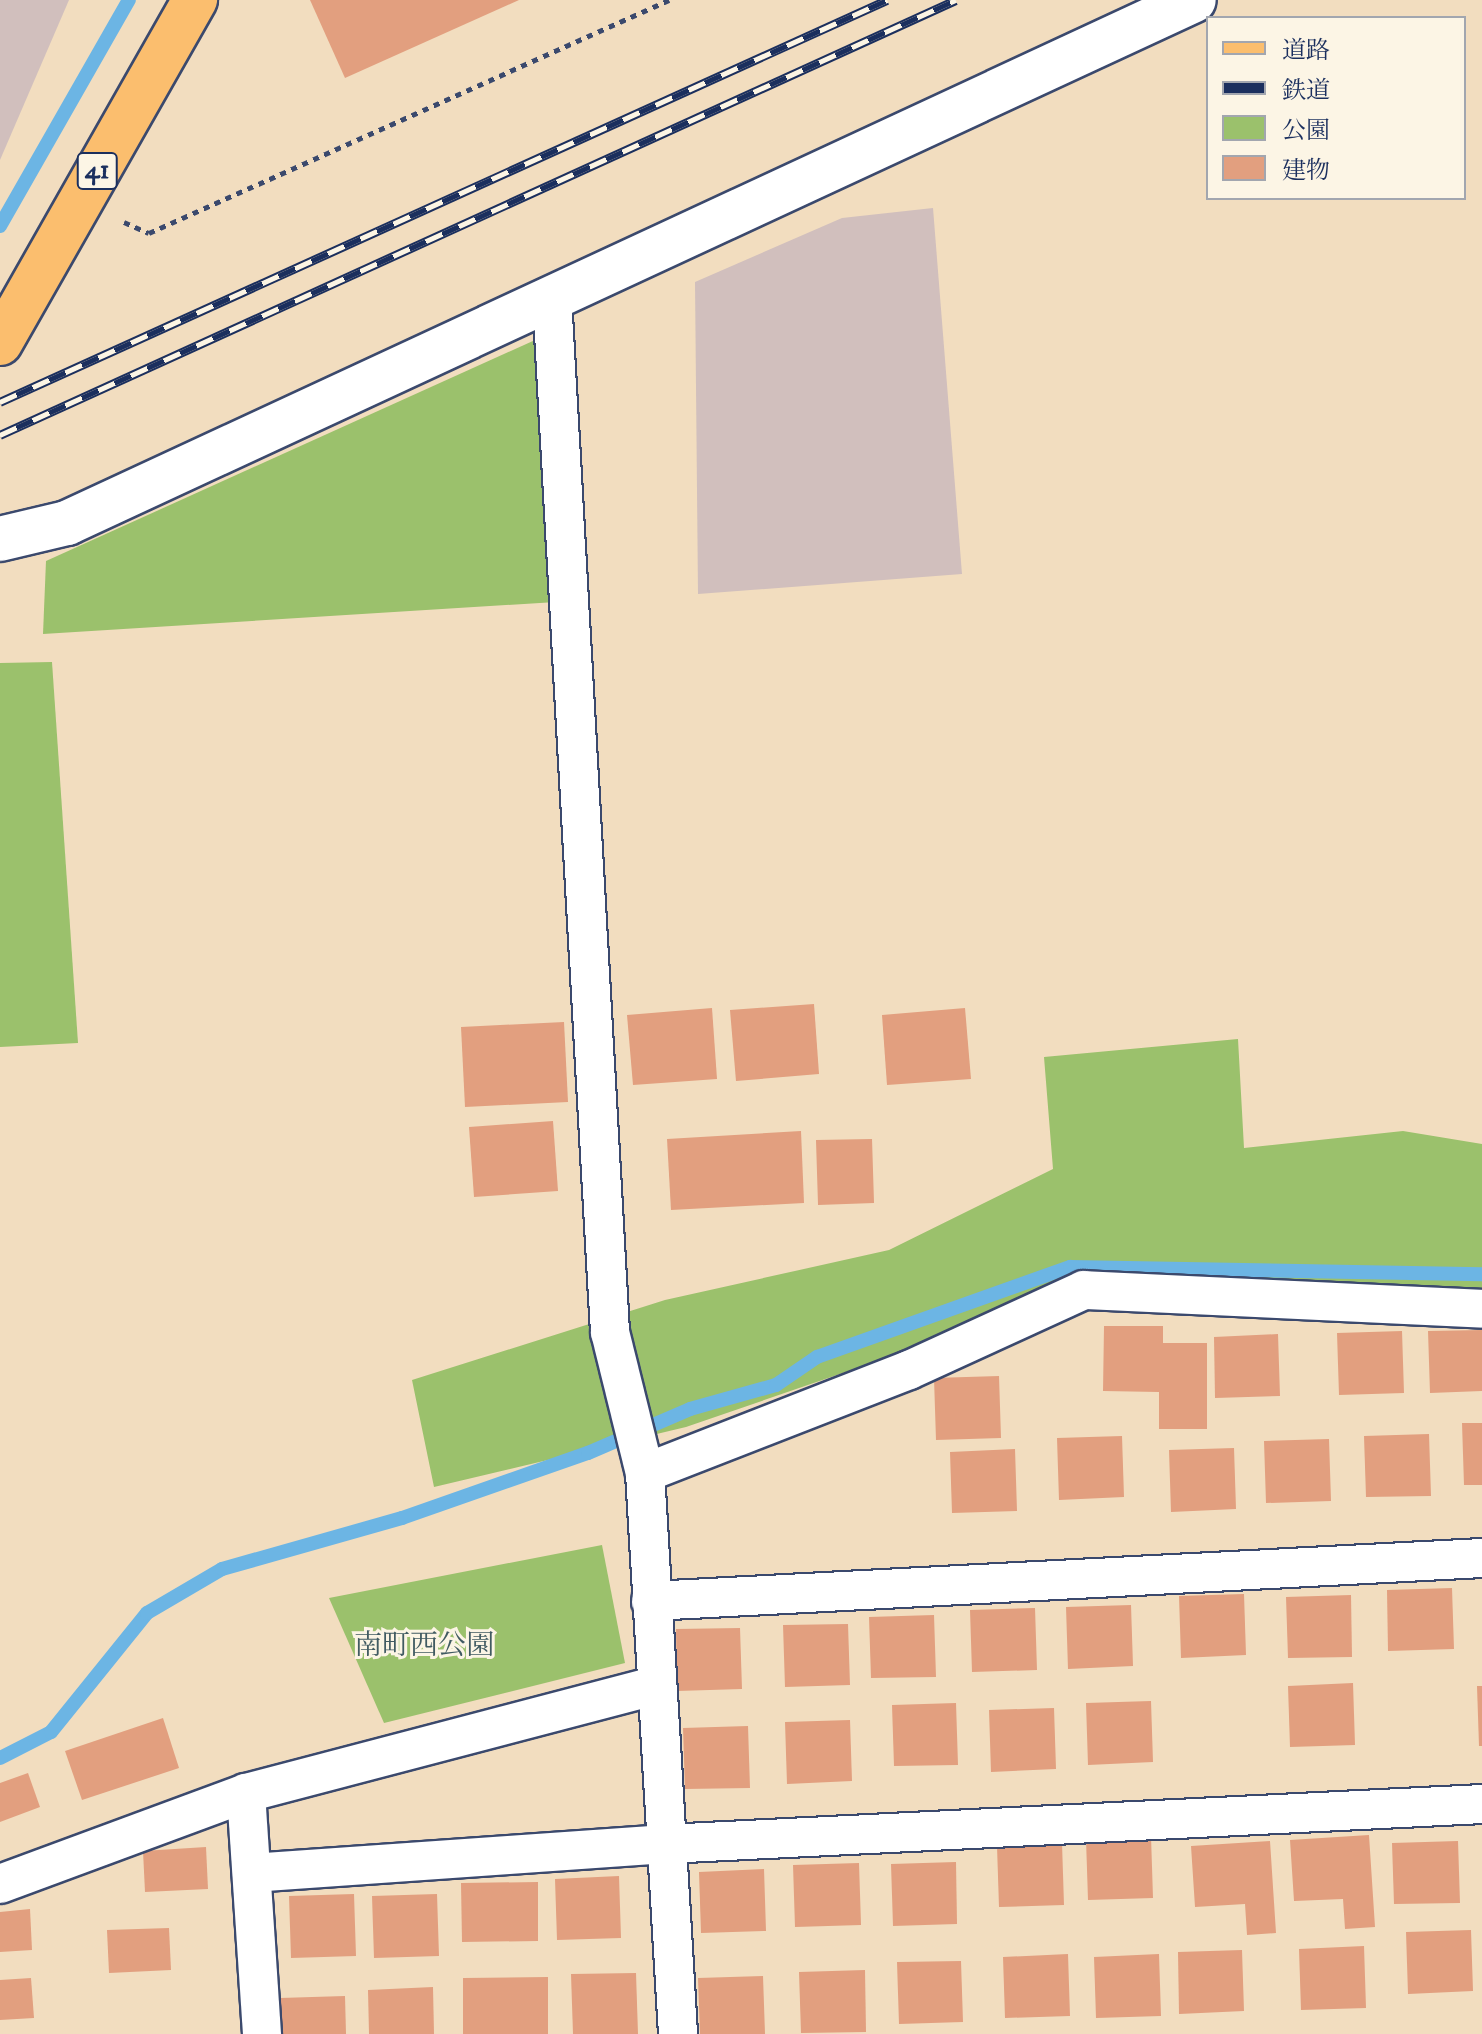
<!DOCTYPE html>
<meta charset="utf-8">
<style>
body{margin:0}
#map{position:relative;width:1482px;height:2034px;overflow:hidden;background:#f2ddbf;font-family:"IM FELL DW Pica","Noto Serif JP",serif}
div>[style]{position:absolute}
.industrial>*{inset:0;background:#d1bfbd}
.green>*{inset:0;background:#9bc16c}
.stream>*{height:14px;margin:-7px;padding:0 7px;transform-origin:7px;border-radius:7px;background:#6cb5e4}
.building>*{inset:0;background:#e29f7f}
.path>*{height:5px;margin-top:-2.5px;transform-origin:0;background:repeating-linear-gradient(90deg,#3b496d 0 6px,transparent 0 12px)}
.roads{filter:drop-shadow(2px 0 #3b496d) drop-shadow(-2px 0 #3b496d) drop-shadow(0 2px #3b496d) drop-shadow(0 -2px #3b496d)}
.minor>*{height:38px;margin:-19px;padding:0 19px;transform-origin:19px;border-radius:19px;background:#fff}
.tertiary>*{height:44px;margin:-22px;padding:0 22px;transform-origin:22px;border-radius:22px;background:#fff}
.primary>*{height:44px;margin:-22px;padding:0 22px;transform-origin:22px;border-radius:22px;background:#fbbe6e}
.rail>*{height:9px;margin-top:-4.5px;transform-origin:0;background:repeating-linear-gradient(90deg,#fcf5e5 0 18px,#1b2f5e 0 36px);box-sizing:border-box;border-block:2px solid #1b2f5e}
span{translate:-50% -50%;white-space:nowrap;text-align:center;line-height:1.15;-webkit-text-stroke:6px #fcf5e5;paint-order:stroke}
.shield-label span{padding:2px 6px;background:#fcf5e5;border:2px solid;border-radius:6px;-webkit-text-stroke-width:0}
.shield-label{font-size:26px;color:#1b2f5e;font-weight:700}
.park-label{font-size:28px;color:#415b62}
.legend{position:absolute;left:1206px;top:16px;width:260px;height:184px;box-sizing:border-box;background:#fcf5e5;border:2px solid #a2a6af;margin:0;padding:10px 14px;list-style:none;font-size:24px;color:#1b2f5e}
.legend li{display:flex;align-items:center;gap:16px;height:40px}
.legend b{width:40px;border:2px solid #a2a6af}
</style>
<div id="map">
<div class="industrial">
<div style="clip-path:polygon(0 0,69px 0,0 160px)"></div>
<div style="clip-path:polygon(933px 208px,962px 574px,698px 594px,695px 282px,842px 218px)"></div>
</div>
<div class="green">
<div style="clip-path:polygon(555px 331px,572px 601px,43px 634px,46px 561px)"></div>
<div style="clip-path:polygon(52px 662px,78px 1043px,0 1047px,0 663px)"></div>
<div style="clip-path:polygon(1238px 1039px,1244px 1148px,1403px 1131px,1482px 1144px,1482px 1307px,1084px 1290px,686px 1427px,434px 1487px,412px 1380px,665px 1300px,889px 1250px,1053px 1169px,1044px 1057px)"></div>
<div style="clip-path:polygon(602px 1545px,625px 1663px,384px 1723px,329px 1598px)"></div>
</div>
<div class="stream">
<div style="left:0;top:226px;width:260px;rotate:-60.3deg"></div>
<div style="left:0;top:1758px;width:57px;rotate:-27deg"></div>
<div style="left:51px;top:1732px;width:153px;rotate:-51.1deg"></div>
<div style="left:147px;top:1613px;width:87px;rotate:-30.4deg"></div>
<div style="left:222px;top:1569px;width:187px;rotate:-15.8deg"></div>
<div style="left:402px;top:1518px;width:197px;rotate:-19.3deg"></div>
<div style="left:588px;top:1453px;width:111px;rotate:-23.3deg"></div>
<div style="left:690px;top:1409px;width:89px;rotate:-15.6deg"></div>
<div style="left:776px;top:1385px;width:50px;rotate:-34.3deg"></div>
<div style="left:817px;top:1357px;width:269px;rotate:-19.6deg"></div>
<div style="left:1070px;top:1267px;width:412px;rotate:1deg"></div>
</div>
<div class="building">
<div style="clip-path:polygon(310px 0,519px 0,345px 78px)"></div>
<div style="clip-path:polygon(814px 1004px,819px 1074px,736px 1081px,730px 1010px)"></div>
<div style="clip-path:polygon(712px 1008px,717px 1079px,633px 1085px,627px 1015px)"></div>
<div style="clip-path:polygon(965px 1008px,971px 1079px,887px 1085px,882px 1015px)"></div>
<div style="clip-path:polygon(564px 1022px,568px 1102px,465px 1107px,461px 1027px)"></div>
<div style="clip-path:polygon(553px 1121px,558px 1191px,474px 1197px,469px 1127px)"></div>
<div style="clip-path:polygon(801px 1131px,804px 1203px,671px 1210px,667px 1139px)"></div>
<div style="clip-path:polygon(872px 1139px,874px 1203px,818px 1205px,816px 1140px)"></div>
<div style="clip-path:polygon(1104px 1326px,1163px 1326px,1163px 1343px,1207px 1343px,1207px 1429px,1159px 1429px,1159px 1392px,1103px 1391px)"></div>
<div style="clip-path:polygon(1482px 1330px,1482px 1391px,1430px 1393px,1428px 1331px)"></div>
<div style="clip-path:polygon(1402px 1331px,1404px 1393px,1339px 1395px,1337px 1333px)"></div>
<div style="clip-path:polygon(1278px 1334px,1280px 1396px,1215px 1398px,1214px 1337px)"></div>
<div style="clip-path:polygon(999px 1376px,1001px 1438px,936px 1440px,934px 1378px)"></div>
<div style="clip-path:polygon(1462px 1423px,1482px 1423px,1482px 1485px,1464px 1485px)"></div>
<div style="clip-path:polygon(1429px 1434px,1431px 1496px,1366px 1497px,1364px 1436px)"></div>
<div style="clip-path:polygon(1122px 1436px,1124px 1497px,1059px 1500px,1057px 1438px)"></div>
<div style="clip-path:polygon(1329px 1439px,1331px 1501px,1266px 1503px,1264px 1441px)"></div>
<div style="clip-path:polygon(1234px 1448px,1236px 1509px,1171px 1512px,1169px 1450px)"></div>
<div style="clip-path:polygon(1015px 1449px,1017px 1511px,952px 1513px,950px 1452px)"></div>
<div style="clip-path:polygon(1452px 1588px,1454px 1649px,1388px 1651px,1387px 1590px)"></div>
<div style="clip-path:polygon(1244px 1594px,1246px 1655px,1181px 1658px,1179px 1596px)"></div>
<div style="clip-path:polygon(1351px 1595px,1352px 1657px,1288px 1658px,1286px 1597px)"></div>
<div style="clip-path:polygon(1131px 1605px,1133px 1666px,1068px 1669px,1066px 1607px)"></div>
<div style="clip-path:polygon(1035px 1608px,1037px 1670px,972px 1672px,970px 1610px)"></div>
<div style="clip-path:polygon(934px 1615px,936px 1677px,871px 1678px,869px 1617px)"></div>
<div style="clip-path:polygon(848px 1624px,850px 1685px,785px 1687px,783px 1625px)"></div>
<div style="clip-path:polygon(740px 1628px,742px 1689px,677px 1691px,676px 1629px)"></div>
<div style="clip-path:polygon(1353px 1683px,1355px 1745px,1290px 1747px,1288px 1686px)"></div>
<div style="clip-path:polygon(1477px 1686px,1482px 1686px,1482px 1746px,1479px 1746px)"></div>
<div style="clip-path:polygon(1151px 1701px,1153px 1762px,1088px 1765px,1086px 1703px)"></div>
<div style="clip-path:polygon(956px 1703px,958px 1765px,894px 1766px,892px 1705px)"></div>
<div style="clip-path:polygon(1054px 1708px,1056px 1769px,991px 1772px,989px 1710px)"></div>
<div style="clip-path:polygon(163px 1718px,179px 1768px,82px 1800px,65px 1751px)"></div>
<div style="clip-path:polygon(850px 1720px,852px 1781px,787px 1784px,785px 1722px)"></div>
<div style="clip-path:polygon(748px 1726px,750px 1788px,685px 1789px,683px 1728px)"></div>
<div style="clip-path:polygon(28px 1773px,40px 1807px,0 1822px,0 1783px)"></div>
<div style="clip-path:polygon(1369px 1835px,1375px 1927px,1345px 1929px,1343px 1899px,1294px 1901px,1290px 1840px)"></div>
<div style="clip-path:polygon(1151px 1836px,1153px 1898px,1088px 1900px,1086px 1839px)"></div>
<div style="clip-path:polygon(1270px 1841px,1276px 1933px,1247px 1935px,1245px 1904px,1195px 1907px,1191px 1846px)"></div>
<div style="clip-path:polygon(1458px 1841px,1460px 1903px,1394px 1904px,1392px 1843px)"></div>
<div style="clip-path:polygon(1062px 1843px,1064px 1905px,999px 1907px,997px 1846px)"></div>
<div style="clip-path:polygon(206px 1847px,208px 1889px,145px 1892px,143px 1851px)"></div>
<div style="clip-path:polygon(956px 1862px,957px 1924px,893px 1926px,891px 1864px)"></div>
<div style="clip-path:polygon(859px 1863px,861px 1925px,795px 1927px,793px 1865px)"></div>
<div style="clip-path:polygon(764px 1869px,766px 1931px,701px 1933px,699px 1872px)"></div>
<div style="clip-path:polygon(619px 1876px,621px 1938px,557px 1940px,555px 1879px)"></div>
<div style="clip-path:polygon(538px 1882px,538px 1941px,462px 1942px,461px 1883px)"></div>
<div style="clip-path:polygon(354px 1894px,356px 1956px,291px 1958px,289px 1896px)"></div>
<div style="clip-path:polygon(437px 1894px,439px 1956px,374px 1958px,372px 1896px)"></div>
<div style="clip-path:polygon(30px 1909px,32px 1950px,0 1952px,0 1912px)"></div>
<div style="clip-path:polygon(169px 1928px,171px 1970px,109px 1973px,107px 1930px)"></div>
<div style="clip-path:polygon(1471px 1930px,1473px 1991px,1408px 1994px,1406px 1932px)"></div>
<div style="clip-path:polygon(1364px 1946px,1366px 2008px,1301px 2010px,1299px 1949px)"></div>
<div style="clip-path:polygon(1242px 1950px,1244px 2011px,1179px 2014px,1178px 1952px)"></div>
<div style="clip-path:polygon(1068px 1954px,1070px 2016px,1005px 2018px,1003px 1957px)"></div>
<div style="clip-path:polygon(1159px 1954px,1161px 2016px,1096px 2018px,1094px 1957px)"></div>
<div style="clip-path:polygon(961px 1961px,963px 2022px,899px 2024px,897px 1962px)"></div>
<div style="clip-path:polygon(865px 1970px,866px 2032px,801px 2033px,799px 1972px)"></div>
<div style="clip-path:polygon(636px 1973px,638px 2034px,573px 2034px,571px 1974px)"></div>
<div style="clip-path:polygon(763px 1976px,765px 2034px,700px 2034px,698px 1978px)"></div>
<div style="clip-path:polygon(548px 1977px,548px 2034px,463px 2034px,463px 1978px)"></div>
<div style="clip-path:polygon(31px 1978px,34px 2018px,0 2020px,0 1980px)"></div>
<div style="clip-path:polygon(433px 1987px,434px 2034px,369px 2034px,368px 1990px)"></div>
<div style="clip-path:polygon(345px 1996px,346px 2034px,281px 2034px,280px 1998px)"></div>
</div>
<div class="path">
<div style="left:124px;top:222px;width:27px;rotate:24deg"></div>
<div style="left:149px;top:233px;width:570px;rotate:-24.14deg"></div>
</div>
<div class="roads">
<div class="minor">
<div style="left:552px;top:298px;width:1036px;rotate:86.79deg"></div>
<div style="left:610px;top:1332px;width:145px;rotate:76.1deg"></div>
<div style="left:645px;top:1473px;width:562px;rotate:86.63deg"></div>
<div style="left:645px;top:1473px;width:283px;rotate:-21.3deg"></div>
<div style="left:909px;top:1370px;width:192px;rotate:-24.6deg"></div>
<div style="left:1084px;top:1290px;width:398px;rotate:2.7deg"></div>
<div style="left:651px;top:1601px;width:832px;rotate:-2.96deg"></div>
<div style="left:246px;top:1793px;width:242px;rotate:86.2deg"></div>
<div style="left:252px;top:1873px;width:414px;rotate:-4deg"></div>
<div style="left:665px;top:1844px;width:818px;rotate:-2.8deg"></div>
<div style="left:0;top:1884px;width:262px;rotate:-20.3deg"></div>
<div style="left:246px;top:1793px;width:421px;rotate:-14.7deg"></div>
</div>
<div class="tertiary">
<div style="left:0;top:539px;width:69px;rotate:-13.4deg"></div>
<div style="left:67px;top:523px;width:1242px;rotate:-24.89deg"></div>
</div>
<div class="primary">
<div style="left:0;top:343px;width:395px;rotate:-60.4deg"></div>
</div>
</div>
<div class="rail">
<div style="left:0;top:402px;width:974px;rotate:-24.38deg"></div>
<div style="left:0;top:435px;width:1050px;rotate:-24.47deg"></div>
</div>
<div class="shield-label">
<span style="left:97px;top:171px">41</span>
</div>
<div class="park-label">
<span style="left:424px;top:1646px">南町西公園</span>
</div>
<ul class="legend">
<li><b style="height:10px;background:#fbbe6e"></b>道路</li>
<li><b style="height:10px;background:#1b2f5e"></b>鉄道</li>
<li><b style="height:22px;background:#9bc16c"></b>公園</li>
<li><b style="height:22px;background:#e29f7f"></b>建物</li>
</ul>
</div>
